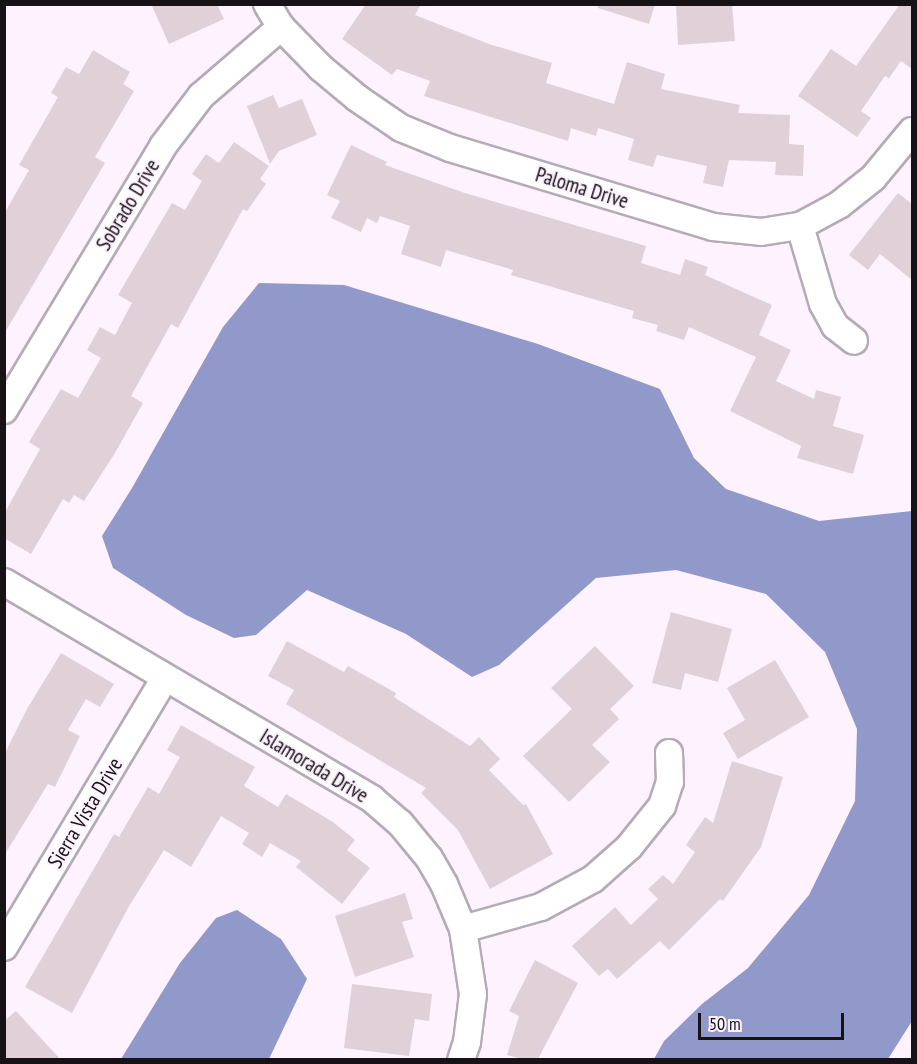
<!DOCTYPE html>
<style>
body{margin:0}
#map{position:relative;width:917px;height:1064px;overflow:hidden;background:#fdf2fe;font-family:"PT Sans Narrow",sans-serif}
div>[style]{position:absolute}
.water>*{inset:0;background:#9099c9}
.building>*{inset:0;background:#e0d1d9}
.roads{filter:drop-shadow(2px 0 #b5abb6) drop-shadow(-2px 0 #b5abb6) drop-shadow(0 2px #b5abb6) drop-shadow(0 -2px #b5abb6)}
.minor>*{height:26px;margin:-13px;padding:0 13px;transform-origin:13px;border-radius:13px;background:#fff}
span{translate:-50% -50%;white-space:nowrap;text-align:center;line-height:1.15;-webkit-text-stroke:4.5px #fdf2fe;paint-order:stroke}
.street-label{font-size:21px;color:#161216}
.frame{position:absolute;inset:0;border:6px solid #161216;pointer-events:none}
.scale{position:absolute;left:698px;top:1013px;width:146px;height:27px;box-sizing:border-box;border:3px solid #161216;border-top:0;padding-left:8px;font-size:18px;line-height:21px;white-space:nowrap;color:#161216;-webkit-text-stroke:4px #fdf2fe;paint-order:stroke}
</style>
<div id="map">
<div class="water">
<div style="clip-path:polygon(259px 283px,344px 285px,538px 344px,660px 389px,694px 458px,726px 489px,819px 521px,912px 511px,912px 1021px,888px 1059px,654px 1059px,664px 1041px,702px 1004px,748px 968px,809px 895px,855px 801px,857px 729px,825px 652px,766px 594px,676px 570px,596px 578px,499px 665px,472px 677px,406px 634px,307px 590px,256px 635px,234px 638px,186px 615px,113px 568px,102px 536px,132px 488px,223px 327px)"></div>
<div style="clip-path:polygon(237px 910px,281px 939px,307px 979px,269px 1059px,121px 1059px,180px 963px,216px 918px)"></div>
</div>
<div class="building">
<div style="clip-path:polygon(151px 4px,217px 4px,224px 19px,169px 44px)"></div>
<div style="clip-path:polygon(366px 4px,421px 4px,415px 15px,489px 44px,552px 63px,546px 83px,614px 104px,627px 62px,665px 74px,661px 89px,740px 105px,738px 113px,790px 115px,789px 144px,804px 145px,803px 176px,775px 175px,776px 162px,729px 160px,723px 187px,703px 183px,707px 166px,657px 155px,653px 167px,628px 160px,634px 139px,598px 128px,596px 136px,571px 128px,568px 141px,424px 96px,430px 81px,397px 69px,392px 75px,342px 39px)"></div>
<div style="clip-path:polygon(598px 4px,655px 4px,649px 24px,598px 8px)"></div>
<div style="clip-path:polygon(676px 4px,732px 4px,735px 41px,678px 45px)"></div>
<div style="clip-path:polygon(900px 4px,912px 4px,912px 69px,901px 61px,889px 78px,885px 76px,861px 111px,871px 118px,857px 137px,798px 96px,831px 49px,856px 66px)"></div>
<div style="clip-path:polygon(93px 50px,130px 72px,123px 84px,134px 91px,95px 157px,105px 163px,4px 334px,4px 214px,29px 170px,19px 165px,58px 97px,51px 93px,66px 67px,79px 74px)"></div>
<div style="clip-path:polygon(273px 95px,279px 108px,302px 99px,317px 135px,279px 151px,270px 164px,247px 106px)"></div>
<div style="clip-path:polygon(234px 142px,269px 166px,260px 179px,266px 184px,247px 211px,243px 209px,178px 328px,171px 324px,131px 396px,143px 403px,115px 453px,84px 501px,74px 495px,69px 503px,63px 499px,31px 554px,4px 538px,4px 514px,40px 449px,29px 442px,61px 389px,78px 398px,101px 358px,87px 350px,100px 327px,115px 335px,132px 303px,118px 295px,172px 203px,185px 210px,202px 181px,192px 174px,206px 154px,219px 163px)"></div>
<div style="clip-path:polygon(351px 145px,387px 162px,385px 165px,465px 193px,646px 246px,641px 263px,680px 275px,685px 259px,708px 267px,705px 275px,772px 305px,759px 335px,791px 350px,776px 381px,814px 399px,816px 390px,841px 397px,833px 426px,864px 435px,853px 474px,797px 458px,801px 446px,730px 411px,756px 357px,689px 327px,684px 340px,656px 331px,658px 325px,632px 318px,634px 311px,511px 275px,513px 270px,446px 250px,441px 267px,401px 254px,410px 226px,380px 216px,377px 223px,367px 218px,361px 232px,331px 218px,340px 201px,327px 195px)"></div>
<div style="clip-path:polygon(898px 193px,912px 204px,912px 280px,880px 254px,868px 270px,849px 255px)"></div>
<div style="clip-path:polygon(671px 612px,732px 629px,718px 682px,685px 673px,681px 690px,652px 683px)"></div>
<div style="clip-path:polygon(287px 641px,344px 672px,348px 666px,396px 693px,394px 697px,470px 746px,479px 737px,500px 759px,489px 770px,523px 805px,526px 804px,553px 854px,490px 889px,458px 830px,421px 793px,426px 788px,286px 704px,294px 690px,268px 676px)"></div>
<div style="clip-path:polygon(595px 646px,634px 686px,610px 709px,619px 719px,592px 745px,610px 762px,569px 802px,523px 756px,572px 709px,551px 688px)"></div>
<div style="clip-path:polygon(61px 653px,114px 684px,100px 707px,86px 699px,68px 730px,80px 736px,55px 787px,48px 784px,4px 856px,4px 755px,27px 709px)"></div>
<div style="clip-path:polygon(775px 660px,809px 717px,738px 759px,723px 733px,745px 720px,727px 688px)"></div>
<div style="clip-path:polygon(181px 725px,255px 767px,244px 786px,278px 807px,286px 794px,333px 822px,355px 840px,347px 850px,370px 868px,342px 904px,296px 867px,301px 861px,270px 843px,262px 857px,242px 844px,249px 833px,221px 816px,191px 867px,164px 850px,128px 908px,72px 1013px,25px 987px,114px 834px,119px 837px,148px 787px,159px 794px,180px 757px,167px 750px)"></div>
<div style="clip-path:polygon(732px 761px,783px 777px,761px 847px,723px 901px,720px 899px,669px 950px,660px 941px,617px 979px,608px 969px,599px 976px,572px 946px,615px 907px,631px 925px,658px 899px,648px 889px,663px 875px,673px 884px,695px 852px,686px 845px,705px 817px,713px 823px)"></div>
<div style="clip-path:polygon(405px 893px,413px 919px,402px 922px,414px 957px,355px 977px,335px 916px)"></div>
<div style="clip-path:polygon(535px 960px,578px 983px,538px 1059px,523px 1059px,507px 1055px,519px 1016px,509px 1011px)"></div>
<div style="clip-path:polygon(352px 984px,432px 994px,429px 1021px,415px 1019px,409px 1056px,344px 1048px)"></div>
<div style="clip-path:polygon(16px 1011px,60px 1059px,4px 1059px,4px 1021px)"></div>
</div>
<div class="roads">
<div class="minor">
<div style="left:267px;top:4px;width:27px;rotate:59deg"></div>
<div style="left:281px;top:27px;width:57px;rotate:45.7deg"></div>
<div style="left:321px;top:68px;width:47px;rotate:39.8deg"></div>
<div style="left:357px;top:98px;width:53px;rotate:34.3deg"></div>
<div style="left:401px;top:128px;width:53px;rotate:22.2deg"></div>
<div style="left:450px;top:148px;width:275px;rotate:16.7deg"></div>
<div style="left:713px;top:227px;width:48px;rotate:5.9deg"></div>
<div style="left:761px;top:232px;width:39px;rotate:-9deg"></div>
<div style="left:800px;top:226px;width:44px;rotate:-28.3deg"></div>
<div style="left:839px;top:205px;width:43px;rotate:-38.5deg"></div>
<div style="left:873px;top:178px;width:61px;rotate:-50.3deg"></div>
<div style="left:800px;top:226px;width:81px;rotate:73.6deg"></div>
<div style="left:823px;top:304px;width:25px;rotate:61deg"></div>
<div style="left:835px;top:326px;width:24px;rotate:38deg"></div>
<div style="left:4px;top:410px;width:308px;rotate:-58.9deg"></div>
<div style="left:163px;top:146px;width:63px;rotate:-52.8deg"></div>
<div style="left:201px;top:96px;width:106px;rotate:-40.8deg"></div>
<div style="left:4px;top:582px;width:427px;rotate:30.5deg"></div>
<div style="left:372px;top:799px;width:37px;rotate:41deg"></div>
<div style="left:400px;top:823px;width:45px;rotate:50.4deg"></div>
<div style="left:429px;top:858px;width:30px;rotate:60deg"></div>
<div style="left:444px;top:884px;width:49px;rotate:67.1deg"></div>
<div style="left:463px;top:929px;width:66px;rotate:81.3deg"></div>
<div style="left:473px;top:994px;width:48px;rotate:97.1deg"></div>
<div style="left:467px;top:1042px;width:19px;rotate:108deg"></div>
<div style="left:463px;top:929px;width:81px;rotate:-15.8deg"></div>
<div style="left:541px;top:907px;width:59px;rotate:-28.3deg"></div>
<div style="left:593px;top:879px;width:48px;rotate:-41.6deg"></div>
<div style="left:629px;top:847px;width:53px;rotate:-51.2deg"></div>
<div style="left:662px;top:806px;width:25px;rotate:-72deg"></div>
<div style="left:670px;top:782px;width:29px;rotate:-92deg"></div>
<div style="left:4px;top:947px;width:313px;rotate:-59.1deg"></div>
</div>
</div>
<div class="street-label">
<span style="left:582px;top:188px;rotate:17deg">Paloma Drive</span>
<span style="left:128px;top:205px;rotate:-59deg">Sobrado Drive</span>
<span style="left:314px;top:766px;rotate:31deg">Islamorada Drive</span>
<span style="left:85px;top:813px;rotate:-59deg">Sierra Vista Drive</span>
</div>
<div class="frame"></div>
<div class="scale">50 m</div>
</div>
